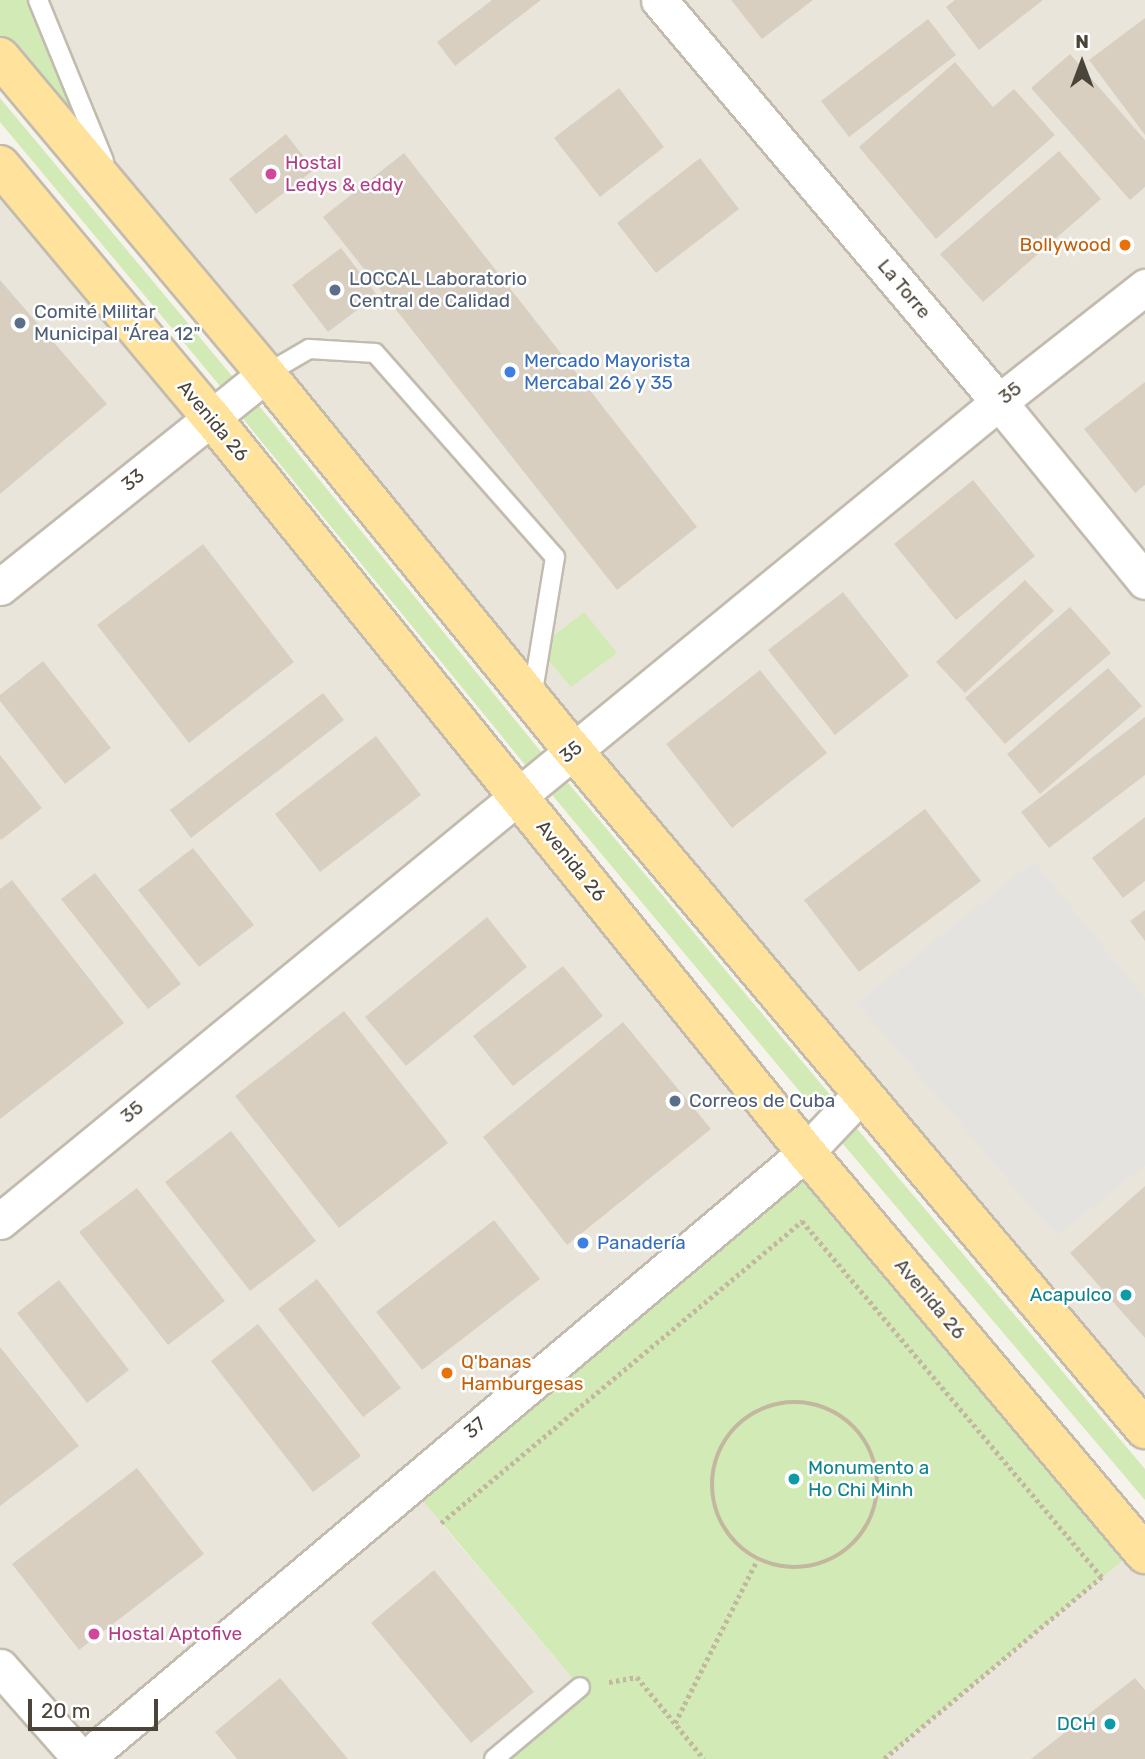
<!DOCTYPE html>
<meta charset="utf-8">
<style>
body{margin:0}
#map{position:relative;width:1145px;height:1759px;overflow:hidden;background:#f6f3ec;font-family:Rubik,sans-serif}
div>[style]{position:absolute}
.residential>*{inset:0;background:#eae5da}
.green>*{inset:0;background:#d2eab5}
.parking>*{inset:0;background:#e5e3e0}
.building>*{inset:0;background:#d8cfc1}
.path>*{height:4.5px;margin-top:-2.25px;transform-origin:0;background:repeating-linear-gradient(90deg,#c4b79f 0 3.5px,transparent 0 7px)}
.path>.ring{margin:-2.25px;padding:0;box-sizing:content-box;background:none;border:4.5px solid #c4b79f;border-radius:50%}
.roads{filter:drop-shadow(2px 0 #c2bbae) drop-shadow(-2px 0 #c2bbae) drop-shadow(0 2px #c2bbae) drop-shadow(0 -2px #c2bbae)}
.service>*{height:18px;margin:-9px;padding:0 9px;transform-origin:9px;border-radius:9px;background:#fff}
.minor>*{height:35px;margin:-17.5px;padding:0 17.5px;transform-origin:17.5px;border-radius:17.5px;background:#fff}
.primary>*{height:38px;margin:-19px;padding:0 19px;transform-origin:19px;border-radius:19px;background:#ffe39c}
.dots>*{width:19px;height:19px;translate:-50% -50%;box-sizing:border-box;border:4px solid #fff;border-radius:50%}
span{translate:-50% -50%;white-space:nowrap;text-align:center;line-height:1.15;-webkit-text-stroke:5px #fff;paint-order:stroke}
.hotel-label{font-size:19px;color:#b23c85}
.left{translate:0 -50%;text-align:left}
.food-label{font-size:19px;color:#c56008}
.right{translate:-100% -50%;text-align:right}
.service-label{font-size:19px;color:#4e5e75}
.street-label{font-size:19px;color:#4b4439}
.shop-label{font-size:19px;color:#366cbe}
.culture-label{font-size:19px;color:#0d838f}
.north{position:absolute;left:1047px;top:28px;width:70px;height:70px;-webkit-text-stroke:5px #fff;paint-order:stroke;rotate:0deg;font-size:19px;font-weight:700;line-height:28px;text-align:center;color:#4b4439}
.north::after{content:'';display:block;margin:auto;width:24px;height:32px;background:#4b4439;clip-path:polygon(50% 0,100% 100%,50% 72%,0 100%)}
.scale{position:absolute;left:28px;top:1699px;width:130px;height:32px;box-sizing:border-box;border:4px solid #4b4439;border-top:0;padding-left:9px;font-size:21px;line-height:24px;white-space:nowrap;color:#4b4439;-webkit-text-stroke:5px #fff;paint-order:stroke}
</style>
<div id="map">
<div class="residential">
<div style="clip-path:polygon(38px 0,1145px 0,1145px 1429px,120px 200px)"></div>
<div style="clip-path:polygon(0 165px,806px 1152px,441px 1523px,580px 1687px,494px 1759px,0 1759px)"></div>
<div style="clip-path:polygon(1139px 1547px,1145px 1554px,1145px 1759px,884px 1759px)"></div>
</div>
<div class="green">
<div style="clip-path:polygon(0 0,38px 0,120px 200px,0 57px)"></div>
<div style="clip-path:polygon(0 98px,232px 376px,232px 377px,220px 386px,0 122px)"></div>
<div style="clip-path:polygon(256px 402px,542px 753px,526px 766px,240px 415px)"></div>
<div style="clip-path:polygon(584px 612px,617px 653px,571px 687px,538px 648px)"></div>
<div style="clip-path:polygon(563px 777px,832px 1097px,816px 1111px,548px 790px)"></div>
<div style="clip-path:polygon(853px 1124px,1145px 1469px,1145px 1500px,837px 1137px)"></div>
<div style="clip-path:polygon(806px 1152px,1139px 1547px,884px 1759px,494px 1759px,580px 1687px,409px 1484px)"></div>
</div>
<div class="parking">
<div style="clip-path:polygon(1034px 861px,1145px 998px,1145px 1166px,1056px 1236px,857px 1003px)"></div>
</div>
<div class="building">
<div style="clip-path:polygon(492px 0,541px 0,455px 66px,437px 42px)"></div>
<div style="clip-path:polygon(731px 0,813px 0,762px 39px)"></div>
<div style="clip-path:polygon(955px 0,1043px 0,979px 50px,946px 7px)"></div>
<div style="clip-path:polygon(1145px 18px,1145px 135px,1089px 60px)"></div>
<div style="clip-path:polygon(928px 19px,956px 55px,849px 137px,821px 101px)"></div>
<div style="clip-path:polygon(1070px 54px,1145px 140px,1145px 187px,1130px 200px,1031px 88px)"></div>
<div style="clip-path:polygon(955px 62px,993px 107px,1014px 89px,1055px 135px,936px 239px,859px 147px)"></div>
<div style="clip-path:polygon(619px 88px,664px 147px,600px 197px,554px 138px)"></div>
<div style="clip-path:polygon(286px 134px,314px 170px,256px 214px,229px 179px)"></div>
<div style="clip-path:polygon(1059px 151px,1101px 199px,983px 302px,940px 254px)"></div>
<div style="clip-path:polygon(404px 153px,697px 527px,617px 590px,323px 217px)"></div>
<div style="clip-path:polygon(700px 158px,739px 209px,656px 273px,617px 223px)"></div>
<div style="clip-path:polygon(341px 248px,377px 295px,328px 332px,292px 285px)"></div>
<div style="clip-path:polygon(0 280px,107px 404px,0 494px)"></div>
<div style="clip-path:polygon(1145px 382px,1145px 485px,1135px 493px,1084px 429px)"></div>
<div style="clip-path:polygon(973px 480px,1035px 556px,956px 620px,894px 544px)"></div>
<div style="clip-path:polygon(203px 544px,294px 662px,189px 743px,97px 625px)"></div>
<div style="clip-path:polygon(1025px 580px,1054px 611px,965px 693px,936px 662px)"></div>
<div style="clip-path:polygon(843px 592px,909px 676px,835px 735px,768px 650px)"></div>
<div style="clip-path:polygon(1070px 607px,1111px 653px,1005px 744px,965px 698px)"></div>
<div style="clip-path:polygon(43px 661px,111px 748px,65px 784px,0 701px,0 695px)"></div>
<div style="clip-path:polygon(1108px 668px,1142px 706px,1040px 794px,1007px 754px)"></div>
<div style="clip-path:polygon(760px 670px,827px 753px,732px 828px,666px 744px)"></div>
<div style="clip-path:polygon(323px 693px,344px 720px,191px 838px,170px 810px)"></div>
<div style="clip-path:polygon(1145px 717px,1145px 775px,1049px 848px,1021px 812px)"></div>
<div style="clip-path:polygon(376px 736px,421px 795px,320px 872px,275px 814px)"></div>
<div style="clip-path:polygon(0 755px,42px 808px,1px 840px,0 838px)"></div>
<div style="clip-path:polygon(925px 809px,981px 881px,859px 972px,804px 900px)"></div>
<div style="clip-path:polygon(1145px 817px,1145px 881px,1123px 898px,1092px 858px)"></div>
<div style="clip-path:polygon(193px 848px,254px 925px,199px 967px,138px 890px)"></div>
<div style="clip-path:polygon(95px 873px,181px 984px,148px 1009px,61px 899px)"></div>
<div style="clip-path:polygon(12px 880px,124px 1023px,0 1119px,0 889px)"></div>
<div style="clip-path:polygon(1145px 910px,1145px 941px,1130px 921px)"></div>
<div style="clip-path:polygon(487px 917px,527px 967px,406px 1066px,365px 1017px)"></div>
<div style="clip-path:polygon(563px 966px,603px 1016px,513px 1086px,473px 1036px)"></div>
<div style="clip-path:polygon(344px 1011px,448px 1143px,339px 1228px,235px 1096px)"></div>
<div style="clip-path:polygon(623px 1022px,711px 1129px,567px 1245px,483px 1137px)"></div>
<div style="clip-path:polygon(231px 1131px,316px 1241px,250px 1291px,165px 1182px)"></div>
<div style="clip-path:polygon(1145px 1186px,1145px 1338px,1070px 1253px)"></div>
<div style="clip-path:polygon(137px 1188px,225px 1301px,168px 1345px,79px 1232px)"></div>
<div style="clip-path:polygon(494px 1220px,540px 1279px,422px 1370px,376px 1312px)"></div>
<div style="clip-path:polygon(317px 1279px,401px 1388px,363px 1417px,278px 1309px)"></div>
<div style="clip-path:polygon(59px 1280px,129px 1370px,87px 1403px,17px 1313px)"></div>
<div style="clip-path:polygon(258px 1324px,361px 1456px,313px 1492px,211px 1361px)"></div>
<div style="clip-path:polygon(0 1347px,79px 1446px,0 1506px)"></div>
<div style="clip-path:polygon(137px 1468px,204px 1554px,79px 1650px,12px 1564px)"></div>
<div style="clip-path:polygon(434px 1570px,534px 1692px,471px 1743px,371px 1623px)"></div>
<div style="clip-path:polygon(280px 1678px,348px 1759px,237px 1759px,215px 1732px)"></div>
<div style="clip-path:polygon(1135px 1678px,1145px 1690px,1145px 1759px,1031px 1759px)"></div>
</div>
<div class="path">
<div class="ring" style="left:712px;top:1402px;width:161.5px;height:161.5px"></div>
<div style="left:441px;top:1523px;width:471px;rotate:-39.9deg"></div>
<div style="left:802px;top:1221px;width:466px;rotate:49.9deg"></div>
<div style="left:1102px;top:1577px;width:284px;rotate:140.1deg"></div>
<div style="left:609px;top:1682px;width:28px;rotate:-10deg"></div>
<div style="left:637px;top:1677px;width:106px;rotate:50.7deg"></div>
<div style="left:675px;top:1723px;width:182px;rotate:-63.3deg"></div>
</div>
<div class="roads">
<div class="service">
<div style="left:38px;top:0;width:174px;rotate:67.7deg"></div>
<div style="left:266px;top:374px;width:50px;rotate:-30.2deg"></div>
<div style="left:309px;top:349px;width:66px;rotate:3.5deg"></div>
<div style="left:375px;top:353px;width:272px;rotate:48.6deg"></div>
<div style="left:555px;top:557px;width:142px;rotate:99.3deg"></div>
<div style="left:494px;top:1759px;width:112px;rotate:-39.9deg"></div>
</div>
<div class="minor">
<div style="left:659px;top:0;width:527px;rotate:49.78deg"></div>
<div style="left:999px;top:402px;width:231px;rotate:50.8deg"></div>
<div style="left:0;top:587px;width:341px;rotate:-38.7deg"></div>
<div style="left:0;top:1221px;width:1292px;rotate:-39.35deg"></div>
<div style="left:999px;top:402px;width:186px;rotate:-38.2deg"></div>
<div style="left:0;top:1667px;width:123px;rotate:48.6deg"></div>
<div style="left:85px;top:1759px;width:942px;rotate:-40.09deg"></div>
<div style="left:806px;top:1152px;width:80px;rotate:-46.5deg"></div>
</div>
<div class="primary">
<div style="left:0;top:57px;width:414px;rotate:50deg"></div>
<div style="left:266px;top:374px;width:485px;rotate:50.8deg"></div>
<div style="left:573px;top:750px;width:888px;rotate:49.89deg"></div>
<div style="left:0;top:165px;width:329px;rotate:50.1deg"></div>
<div style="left:211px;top:417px;width:946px;rotate:51.01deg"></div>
<div style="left:806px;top:1152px;width:526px;rotate:49.86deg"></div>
</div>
</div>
<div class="dots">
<div style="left:271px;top:174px;background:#d1479c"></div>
<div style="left:1125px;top:245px;background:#e8710a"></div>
<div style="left:335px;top:290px;background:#5c6f8a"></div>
<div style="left:20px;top:323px;background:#5c6f8a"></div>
<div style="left:510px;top:372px;background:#3f7fe0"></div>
<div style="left:675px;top:1101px;background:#5c6f8a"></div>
<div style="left:583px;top:1243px;background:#3f7fe0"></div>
<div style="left:1126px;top:1295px;background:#0f9aa8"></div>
<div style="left:447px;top:1373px;background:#e8710a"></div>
<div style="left:794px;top:1479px;background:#0f9aa8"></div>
<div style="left:94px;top:1634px;background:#d1479c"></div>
<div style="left:1110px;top:1724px;background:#0f9aa8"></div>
</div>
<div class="hotel-label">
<span class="left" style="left:285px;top:174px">Hostal<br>Ledys &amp; eddy</span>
<span class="left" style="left:108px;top:1634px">Hostal Aptofive</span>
</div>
<div class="food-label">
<span class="right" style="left:1111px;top:245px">Bollywood</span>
<span class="left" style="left:461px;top:1373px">Q'banas<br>Hamburgesas</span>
</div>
<div class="service-label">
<span class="left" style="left:349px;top:290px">LOCCAL Laboratorio<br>Central de Calidad</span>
<span class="left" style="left:34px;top:323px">Comité Militar<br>Municipal "Área 12"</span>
<span class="left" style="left:689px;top:1101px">Correos de Cuba</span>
</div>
<div class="street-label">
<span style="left:904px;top:289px;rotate:50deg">La Torre</span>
<span style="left:1010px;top:393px;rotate:-38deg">35</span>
<span style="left:213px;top:421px;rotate:50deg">Avenida 26</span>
<span style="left:133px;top:480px;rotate:-39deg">33</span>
<span style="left:571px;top:752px;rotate:-39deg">35</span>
<span style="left:571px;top:861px;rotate:51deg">Avenida 26</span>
<span style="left:132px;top:1112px;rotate:-40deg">35</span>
<span style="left:930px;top:1299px;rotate:50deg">Avenida 26</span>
<span style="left:475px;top:1428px;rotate:-40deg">37</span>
</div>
<div class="shop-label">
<span class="left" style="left:524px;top:372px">Mercado Mayorista<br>Mercabal 26 y 35</span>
<span class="left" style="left:597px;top:1243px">Panadería</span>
</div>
<div class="culture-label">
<span class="right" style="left:1112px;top:1295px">Acapulco</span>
<span class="left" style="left:808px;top:1479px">Monumento a<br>Ho Chi Minh</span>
<span class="right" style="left:1096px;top:1724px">DCH</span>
</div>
<div class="north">N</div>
<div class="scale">20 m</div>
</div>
